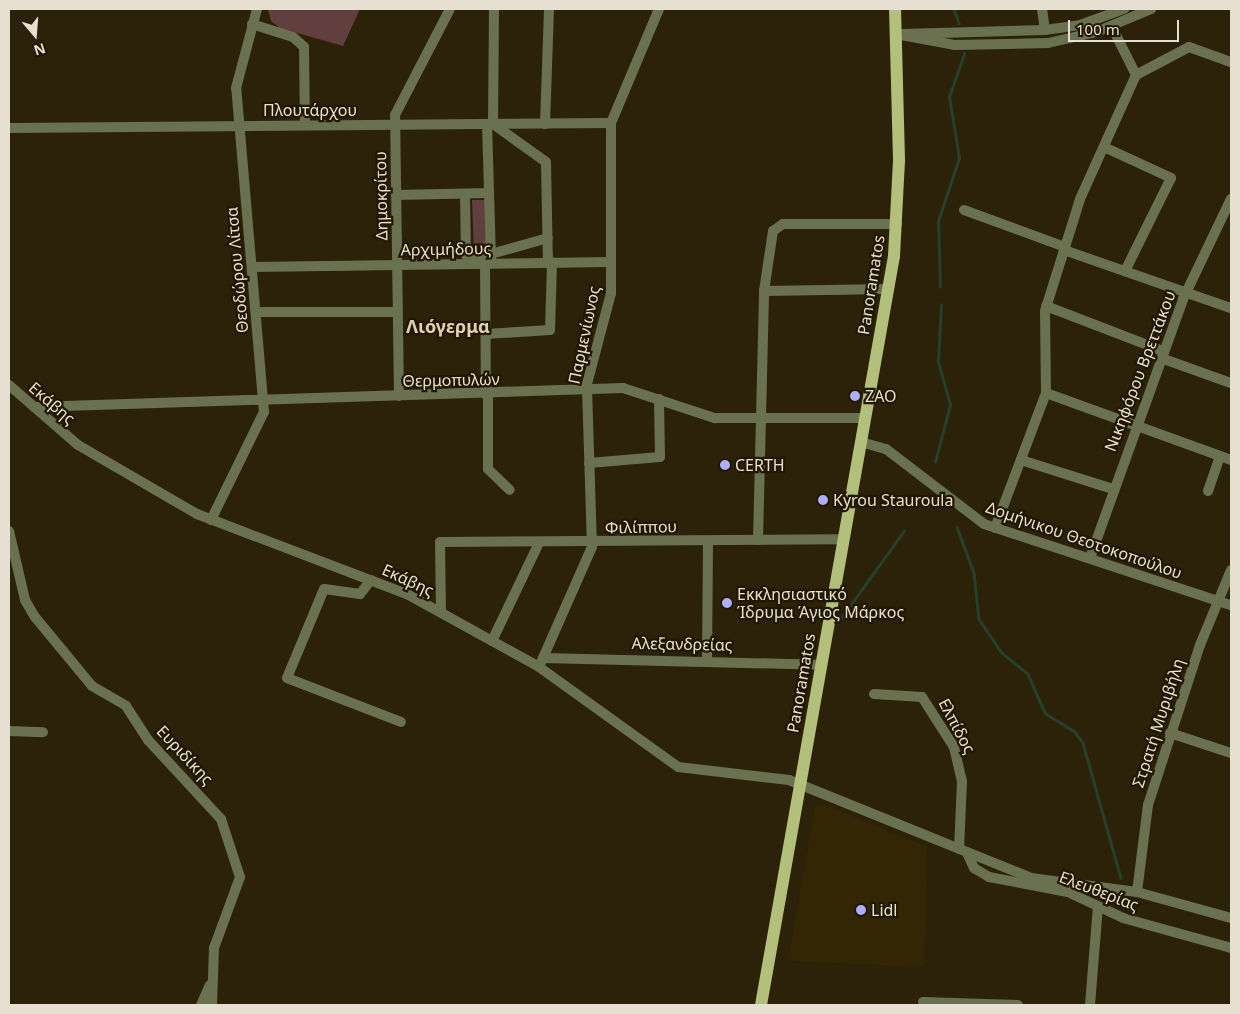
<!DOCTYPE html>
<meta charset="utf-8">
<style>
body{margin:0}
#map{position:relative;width:1240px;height:1014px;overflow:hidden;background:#2c2209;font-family:"Noto Sans",sans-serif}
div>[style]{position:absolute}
.built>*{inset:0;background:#332605}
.green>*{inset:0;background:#613f3e}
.stream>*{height:2.5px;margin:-1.25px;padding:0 1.25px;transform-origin:1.25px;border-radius:1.25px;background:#25402b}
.minor>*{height:10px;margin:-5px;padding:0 5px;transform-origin:5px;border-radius:5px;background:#6a7150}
.major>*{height:12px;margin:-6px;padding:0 6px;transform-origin:6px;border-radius:6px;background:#b2c07b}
.dots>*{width:14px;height:14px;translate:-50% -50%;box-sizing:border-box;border:2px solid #221802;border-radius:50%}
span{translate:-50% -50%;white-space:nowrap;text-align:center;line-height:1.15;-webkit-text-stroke:4.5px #221802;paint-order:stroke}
.street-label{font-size:16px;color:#e7e0d2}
.poi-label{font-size:16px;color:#e7e0d2}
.left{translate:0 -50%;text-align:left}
.neighbourhood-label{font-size:18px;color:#ded0b4;font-weight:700}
.frame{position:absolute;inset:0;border:10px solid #e7e0d2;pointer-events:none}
.north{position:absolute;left:10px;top:10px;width:50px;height:50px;-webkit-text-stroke:4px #221802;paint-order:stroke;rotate:162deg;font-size:14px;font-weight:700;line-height:20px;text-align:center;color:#e7e0d2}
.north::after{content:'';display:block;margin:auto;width:18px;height:22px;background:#e7e0d2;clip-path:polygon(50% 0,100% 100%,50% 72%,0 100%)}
.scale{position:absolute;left:1068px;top:20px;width:111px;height:22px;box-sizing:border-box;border:2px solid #e7e0d2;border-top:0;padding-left:6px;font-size:15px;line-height:18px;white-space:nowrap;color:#e7e0d2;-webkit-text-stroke:4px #221802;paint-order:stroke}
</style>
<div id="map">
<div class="built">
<div style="clip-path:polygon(823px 804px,927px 847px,924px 967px,788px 961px,815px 807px)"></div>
</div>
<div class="green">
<div style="clip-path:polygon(268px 9px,360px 9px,343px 46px,280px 28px,271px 21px)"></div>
<div style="clip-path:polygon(472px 200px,485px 200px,487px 252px,474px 253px)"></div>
</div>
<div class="stream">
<div style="left:954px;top:9px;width:15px;rotate:70deg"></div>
<div style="left:940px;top:287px;width:66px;rotate:-91.7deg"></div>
<div style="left:938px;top:221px;width:66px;rotate:-71.6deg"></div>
<div style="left:959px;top:158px;width:62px;rotate:-99.3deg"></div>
<div style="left:949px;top:97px;width:46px;rotate:-70.8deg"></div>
<div style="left:935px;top:462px;width:59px;rotate:-75.3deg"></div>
<div style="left:950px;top:405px;width:45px;rotate:-105.6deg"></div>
<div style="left:938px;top:362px;width:57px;rotate:-87deg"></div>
<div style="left:957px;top:527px;width:49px;rotate:69.7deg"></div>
<div style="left:974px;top:573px;width:46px;rotate:83.8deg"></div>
<div style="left:979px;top:619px;width:40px;rotate:56deg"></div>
<div style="left:1001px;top:652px;width:35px;rotate:39deg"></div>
<div style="left:1028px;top:674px;width:43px;rotate:66.4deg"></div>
<div style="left:1045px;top:713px;width:36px;rotate:32deg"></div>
<div style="left:1075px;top:732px;width:14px;rotate:54deg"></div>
<div style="left:1083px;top:743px;width:140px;rotate:74.3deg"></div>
<div style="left:839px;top:621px;width:111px;rotate:-54.2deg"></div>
</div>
<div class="minor">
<div style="left:494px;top:9px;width:115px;rotate:90.5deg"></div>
<div style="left:493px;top:124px;width:65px;rotate:35.6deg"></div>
<div style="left:546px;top:162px;width:101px;rotate:88.9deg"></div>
<div style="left:1042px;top:9px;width:21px;rotate:82deg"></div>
<div style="left:252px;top:24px;width:43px;rotate:17.6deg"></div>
<div style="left:293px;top:37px;width:15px;rotate:42deg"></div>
<div style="left:304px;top:47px;width:78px;rotate:89.3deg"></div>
<div style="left:1112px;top:27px;width:54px;rotate:63.4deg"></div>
<div style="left:1136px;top:75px;width:60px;rotate:-27.8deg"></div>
<div style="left:1189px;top:47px;width:45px;rotate:19.7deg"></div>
<div style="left:896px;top:34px;width:59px;rotate:10.7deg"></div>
<div style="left:954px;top:45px;width:94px;rotate:-1.2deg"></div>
<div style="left:1048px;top:43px;width:49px;rotate:-12.9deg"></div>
<div style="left:1096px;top:32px;width:60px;rotate:-22.7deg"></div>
<div style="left:903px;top:34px;width:142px;rotate:-1.6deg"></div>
<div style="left:1045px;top:30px;width:35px;rotate:-8deg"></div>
<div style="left:1080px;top:25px;width:47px;rotate:-20deg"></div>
<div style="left:487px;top:124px;width:137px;rotate:88.3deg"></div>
<div style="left:545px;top:124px;width:115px;rotate:-88deg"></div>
<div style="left:9px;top:128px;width:602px;rotate:-0.48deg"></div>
<div style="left:1104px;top:147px;width:74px;rotate:24.8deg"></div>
<div style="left:1171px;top:178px;width:104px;rotate:116.3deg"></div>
<div style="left:465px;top:194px;width:61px;rotate:89.1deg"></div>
<div style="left:466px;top:255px;width:25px;rotate:-2deg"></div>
<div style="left:491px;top:254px;width:59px;rotate:-15.7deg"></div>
<div style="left:396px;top:195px;width:93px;rotate:-1.2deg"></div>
<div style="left:964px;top:210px;width:108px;rotate:20.1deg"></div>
<div style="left:1064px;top:250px;width:177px;rotate:19.2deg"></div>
<div style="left:485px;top:263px;width:132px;rotate:89.6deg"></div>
<div style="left:252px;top:267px;width:359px;rotate:-0.8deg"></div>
<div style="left:764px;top:291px;width:124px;rotate:-0.9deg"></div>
<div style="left:1046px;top:306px;width:125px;rotate:21deg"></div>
<div style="left:256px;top:312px;width:141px"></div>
<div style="left:486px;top:334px;width:64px;rotate:-3.6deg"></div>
<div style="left:550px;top:330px;width:68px;rotate:-88.3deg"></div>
<div style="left:1161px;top:358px;width:74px;rotate:19.7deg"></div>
<div style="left:9px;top:385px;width:91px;rotate:41deg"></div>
<div style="left:78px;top:445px;width:138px;rotate:30.1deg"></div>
<div style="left:197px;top:514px;width:225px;rotate:20.9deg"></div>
<div style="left:407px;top:594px;width:151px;rotate:28.9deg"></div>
<div style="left:539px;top:667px;width:171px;rotate:35.7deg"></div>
<div style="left:678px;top:767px;width:112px;rotate:6.7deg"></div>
<div style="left:789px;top:780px;width:261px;rotate:22deg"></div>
<div style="left:1031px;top:878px;width:107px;rotate:7.5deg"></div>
<div style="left:1137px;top:892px;width:98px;rotate:15.5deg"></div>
<div style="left:1046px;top:393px;width:197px;rotate:19.9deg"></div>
<div style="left:488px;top:395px;width:74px;rotate:90deg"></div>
<div style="left:488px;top:469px;width:30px;rotate:44deg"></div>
<div style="left:399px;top:396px;width:281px;rotate:-90.8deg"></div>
<div style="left:395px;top:115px;width:119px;rotate:-62.6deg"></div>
<div style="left:34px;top:407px;width:589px;rotate:-1.85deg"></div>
<div style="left:623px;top:388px;width:97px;rotate:18.1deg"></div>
<div style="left:715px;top:418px;width:150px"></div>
<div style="left:861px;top:442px;width:26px;rotate:16deg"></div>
<div style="left:886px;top:449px;width:123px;rotate:37.4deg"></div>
<div style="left:984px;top:524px;width:260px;rotate:18.2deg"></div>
<div style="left:1021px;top:460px;width:96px;rotate:17.5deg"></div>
<div style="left:589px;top:463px;width:71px;rotate:-4.8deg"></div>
<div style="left:660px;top:457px;width:58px;rotate:-91deg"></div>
<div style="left:1208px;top:491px;width:37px;rotate:-71deg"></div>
<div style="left:211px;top:520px;width:120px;rotate:-63.9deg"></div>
<div style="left:264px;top:412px;width:325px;rotate:-94.9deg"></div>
<div style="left:236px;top:88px;width:82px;rotate:-75.1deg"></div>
<div style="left:995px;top:528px;width:144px;rotate:-69.3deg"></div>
<div style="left:1046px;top:393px;width:82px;rotate:-90.7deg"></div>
<div style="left:1045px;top:311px;width:117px;rotate:-72.6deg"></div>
<div style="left:1080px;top:199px;width:136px;rotate:-65.7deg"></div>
<div style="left:9px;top:531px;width:71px;rotate:76.9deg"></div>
<div style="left:25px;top:600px;width:20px;rotate:60deg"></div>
<div style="left:35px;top:617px;width:89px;rotate:50.4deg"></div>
<div style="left:92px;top:686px;width:39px;rotate:30deg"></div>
<div style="left:126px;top:706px;width:40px;rotate:57.1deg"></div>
<div style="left:148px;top:740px;width:108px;rotate:47.3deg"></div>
<div style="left:221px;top:819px;width:61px;rotate:71.9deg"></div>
<div style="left:240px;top:877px;width:76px;rotate:110.1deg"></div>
<div style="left:214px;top:948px;width:57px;rotate:92deg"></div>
<div style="left:758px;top:540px;width:249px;rotate:-88.6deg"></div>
<div style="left:764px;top:291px;width:61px;rotate:-81.5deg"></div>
<div style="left:773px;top:231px;width:12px;rotate:-35deg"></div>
<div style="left:783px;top:224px;width:114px"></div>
<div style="left:1090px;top:558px;width:275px;rotate:-70.2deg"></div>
<div style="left:1183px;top:299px;width:111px;rotate:-64.4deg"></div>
<div style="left:371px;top:580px;width:18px;rotate:128deg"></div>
<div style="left:360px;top:594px;width:36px;rotate:-172deg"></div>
<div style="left:324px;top:589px;width:96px;rotate:112.6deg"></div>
<div style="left:287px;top:678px;width:122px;rotate:21.1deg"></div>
<div style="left:441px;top:612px;width:70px;rotate:-90.8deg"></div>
<div style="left:440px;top:542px;width:403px;rotate:-0.4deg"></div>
<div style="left:492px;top:641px;width:109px;rotate:-64.4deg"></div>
<div style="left:543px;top:658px;width:277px;rotate:1.4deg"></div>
<div style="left:707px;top:659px;width:118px;rotate:-89.5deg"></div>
<div style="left:539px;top:667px;width:131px;rotate:-66.2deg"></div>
<div style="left:592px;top:547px;width:163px;rotate:-91.8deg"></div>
<div style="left:587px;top:384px;width:94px;rotate:-75.2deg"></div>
<div style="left:611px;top:293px;width:170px;rotate:-90deg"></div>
<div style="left:611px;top:123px;width:124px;rotate:-67.2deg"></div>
<div style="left:874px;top:694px;width:48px;rotate:3.6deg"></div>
<div style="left:922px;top:697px;width:59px;rotate:57.4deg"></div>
<div style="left:954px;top:747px;width:35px;rotate:77deg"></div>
<div style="left:962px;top:781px;width:68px;rotate:92.5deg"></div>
<div style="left:9px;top:731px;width:34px;rotate:2deg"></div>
<div style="left:1170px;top:733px;width:64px;rotate:18.2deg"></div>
<div style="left:967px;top:853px;width:17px;rotate:65deg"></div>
<div style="left:974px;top:868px;width:17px;rotate:31deg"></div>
<div style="left:989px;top:877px;width:80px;rotate:10.8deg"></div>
<div style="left:1068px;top:892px;width:61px;rotate:25.3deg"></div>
<div style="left:1123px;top:918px;width:112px;rotate:15.5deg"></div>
<div style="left:1137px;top:892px;width:88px;rotate:-82.8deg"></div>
<div style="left:1148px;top:805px;width:168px;rotate:-72deg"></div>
<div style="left:1200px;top:645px;width:81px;rotate:-67.5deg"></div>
<div style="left:923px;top:1002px;width:95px;rotate:1.8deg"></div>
<div style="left:201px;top:1005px;width:22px;rotate:-66deg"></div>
<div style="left:1090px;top:1005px;width:99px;rotate:-85.4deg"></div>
</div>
<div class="major">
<div style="left:761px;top:1005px;width:761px;rotate:-79.93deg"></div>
<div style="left:894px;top:256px;width:96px;rotate:-87deg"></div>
<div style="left:899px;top:160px;width:151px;rotate:-91.5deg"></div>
</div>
<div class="dots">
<div style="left:855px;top:396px;background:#adaffb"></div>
<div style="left:725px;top:465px;background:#adaffb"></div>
<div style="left:823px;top:500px;background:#adaffb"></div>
<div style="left:727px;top:603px;background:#adaffb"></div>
<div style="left:861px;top:910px;background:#adaffb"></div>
</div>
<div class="street-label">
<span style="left:310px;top:110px">Πλουτάρχου</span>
<span style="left:381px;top:196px;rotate:-91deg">Δημοκρίτου</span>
<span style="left:446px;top:249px;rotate:-1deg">Αρχιμήδους</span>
<span style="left:237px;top:270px;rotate:-95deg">Θεοδώρου Λίτσα</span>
<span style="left:871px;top:285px;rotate:-81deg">Panoramatos</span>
<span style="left:584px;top:335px;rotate:-78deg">Παρμενίωνος</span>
<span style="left:1140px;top:371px;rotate:-69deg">Νικηφόρου Βρεττάκου</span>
<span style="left:451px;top:380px;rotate:-1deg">Θερμοπυλών</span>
<span style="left:52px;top:403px;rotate:41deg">Εκάβης</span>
<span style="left:641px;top:527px;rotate:-1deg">Φιλίππου</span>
<span style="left:1084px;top:540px;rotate:19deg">Δομήνικου Θεοτοκοπούλου</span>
<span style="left:408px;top:580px;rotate:25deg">Εκάβης</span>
<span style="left:682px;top:644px;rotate:1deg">Αλεξανδρείας</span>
<span style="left:801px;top:683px;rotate:-80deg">Panoramatos</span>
<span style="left:1158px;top:723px;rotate:-72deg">Στρατή Μυριβήλη</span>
<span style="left:957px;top:726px;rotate:62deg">Ελπίδος</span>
<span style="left:185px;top:755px;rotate:47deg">Ευριδίκης</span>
<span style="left:1099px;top:891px;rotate:21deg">Ελευθερίας</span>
</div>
<div class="poi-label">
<span class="left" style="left:865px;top:396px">ZAO</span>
<span class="left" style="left:735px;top:465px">CERTH</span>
<span class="left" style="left:833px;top:500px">Kyrou Stauroula</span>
<span class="left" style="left:737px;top:603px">Εκκλησιαστικό<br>Ίδρυμα Άγιος Μάρκος</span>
<span class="left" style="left:871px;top:910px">Lidl</span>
</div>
<div class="neighbourhood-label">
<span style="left:448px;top:326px">Λιόγερμα</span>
</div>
<div class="frame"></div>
<div class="north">N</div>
<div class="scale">100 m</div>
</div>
